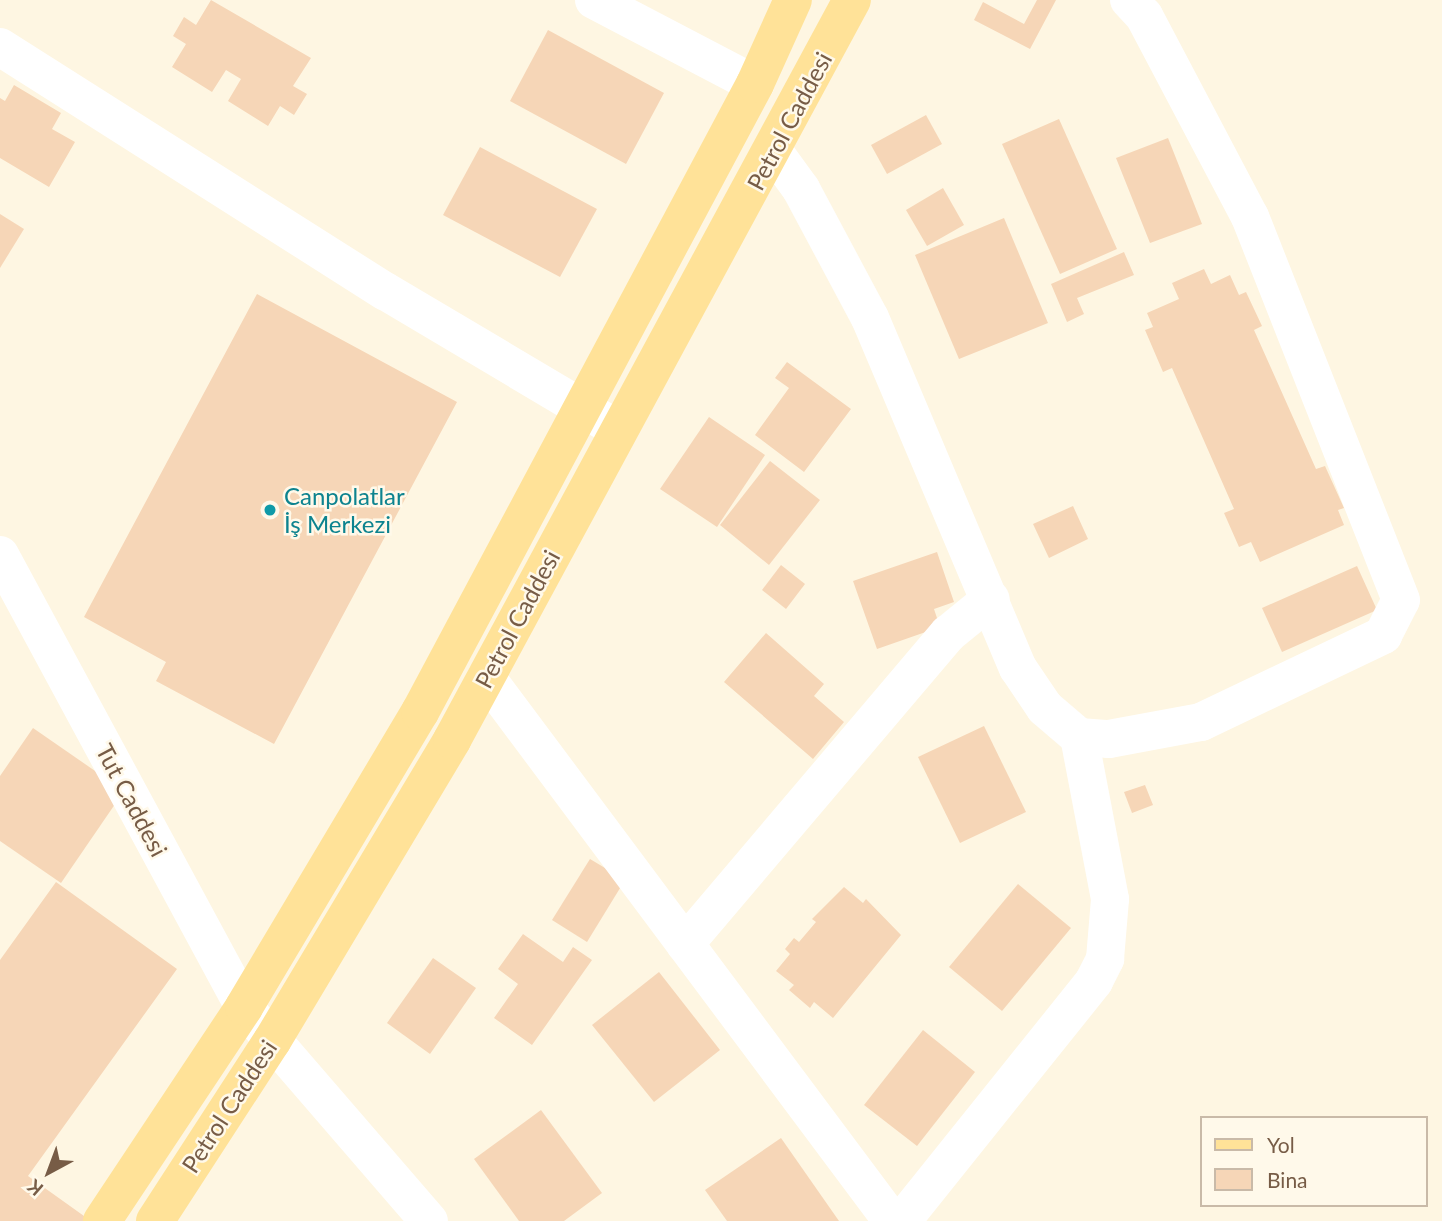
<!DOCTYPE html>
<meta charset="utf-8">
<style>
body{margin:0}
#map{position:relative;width:1442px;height:1221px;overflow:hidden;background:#fef6e2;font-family:Lato,sans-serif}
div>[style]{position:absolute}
.building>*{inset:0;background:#f6d6b7}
.minor>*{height:38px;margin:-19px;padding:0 19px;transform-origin:19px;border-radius:19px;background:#fff}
.major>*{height:38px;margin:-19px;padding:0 19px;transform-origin:19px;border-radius:19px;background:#ffe298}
.dots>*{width:19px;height:19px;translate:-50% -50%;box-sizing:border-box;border:4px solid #fff9ea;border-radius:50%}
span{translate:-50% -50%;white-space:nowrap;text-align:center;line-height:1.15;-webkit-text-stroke:5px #fff9ea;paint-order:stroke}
.street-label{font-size:24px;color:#775c46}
.culture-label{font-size:24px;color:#0d838f}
.left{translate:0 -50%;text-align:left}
.legend{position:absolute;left:1200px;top:1116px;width:228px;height:91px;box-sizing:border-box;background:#fff9ea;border:2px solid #c9baa8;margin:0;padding:9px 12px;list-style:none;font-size:21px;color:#775c46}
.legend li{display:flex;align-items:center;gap:14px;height:35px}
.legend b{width:35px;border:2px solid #c9baa8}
.north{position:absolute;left:14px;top:1137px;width:70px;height:70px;-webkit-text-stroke:5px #fff9ea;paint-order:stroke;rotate:221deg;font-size:19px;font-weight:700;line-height:28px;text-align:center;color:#775c46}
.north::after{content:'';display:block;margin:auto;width:24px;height:32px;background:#775c46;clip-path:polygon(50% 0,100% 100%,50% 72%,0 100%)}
</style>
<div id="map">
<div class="building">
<div style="clip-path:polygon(211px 0,311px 58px,293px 86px,307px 94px,294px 115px,280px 106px,268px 126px,228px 101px,241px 79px,226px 70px,212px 92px,172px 67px,186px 44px,173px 36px,184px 17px,196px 25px)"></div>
<div style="clip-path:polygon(1037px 0,1056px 0,1030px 49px,974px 20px,983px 2px,1024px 24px)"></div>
<div style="clip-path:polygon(548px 30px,664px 93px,626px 164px,510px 101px)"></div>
<div style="clip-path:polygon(14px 85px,61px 113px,52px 129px,75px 142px,49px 187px,0 158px,0 98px,5px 101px)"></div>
<div style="clip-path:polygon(926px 115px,942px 144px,887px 174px,871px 145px)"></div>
<div style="clip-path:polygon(1059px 119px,1117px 249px,1060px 274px,1002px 144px)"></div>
<div style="clip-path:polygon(1168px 138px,1202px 224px,1150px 243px,1116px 158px)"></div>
<div style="clip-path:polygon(480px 147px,597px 209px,560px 277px,443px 215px)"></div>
<div style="clip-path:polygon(943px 188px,964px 225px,927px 246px,906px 210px)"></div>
<div style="clip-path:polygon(0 214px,24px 229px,0 268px)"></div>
<div style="clip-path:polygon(1004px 218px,1048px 323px,959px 359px,915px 255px)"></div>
<div style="clip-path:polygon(1124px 252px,1134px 275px,1077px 298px,1084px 314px,1067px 322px,1051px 284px)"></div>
<div style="clip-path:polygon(1204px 269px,1211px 284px,1230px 275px,1239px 295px,1246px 292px,1262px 326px,1254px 330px,1316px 469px,1325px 466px,1344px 508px,1338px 510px,1344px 525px,1260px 562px,1251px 542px,1239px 547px,1224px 513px,1234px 509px,1172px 368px,1163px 372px,1145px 330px,1153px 327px,1147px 313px,1179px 299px,1172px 283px)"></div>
<div style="clip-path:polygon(257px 294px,457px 402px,274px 744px,156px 681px,166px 662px,84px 617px)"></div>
<div style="clip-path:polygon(787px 362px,851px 409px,804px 472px,755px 435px,789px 388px,775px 378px)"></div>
<div style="clip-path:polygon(709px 417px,765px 455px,717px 527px,660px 489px)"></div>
<div style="clip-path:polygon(770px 461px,820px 500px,769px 565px,720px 525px)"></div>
<div style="clip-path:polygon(1073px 506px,1088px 539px,1049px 558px,1033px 524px)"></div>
<div style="clip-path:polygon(937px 552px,954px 602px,934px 609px,940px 627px,877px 649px,853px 581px)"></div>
<div style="clip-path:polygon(781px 565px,805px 584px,786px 609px,762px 590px)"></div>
<div style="clip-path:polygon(1357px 566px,1377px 610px,1282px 652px,1262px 608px)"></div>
<div style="clip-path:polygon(766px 633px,824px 684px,814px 696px,844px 722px,813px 759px,724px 682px)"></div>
<div style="clip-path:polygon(984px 726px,1026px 812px,960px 843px,918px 757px)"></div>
<div style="clip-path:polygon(33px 728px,124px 791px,61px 883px,0 841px,0 776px)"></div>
<div style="clip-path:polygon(1145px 785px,1153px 805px,1132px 813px,1124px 792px)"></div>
<div style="clip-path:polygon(590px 859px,625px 880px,587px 942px,552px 920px)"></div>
<div style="clip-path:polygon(56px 882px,177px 969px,28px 1176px,91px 1221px,0 1221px,0 960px)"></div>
<div style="clip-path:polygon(1018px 884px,1071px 928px,1002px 1011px,949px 967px)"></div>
<div style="clip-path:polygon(844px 887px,863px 903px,866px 899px,901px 935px,833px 1018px,814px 1002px,810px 1008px,789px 990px,794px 985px,776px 971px,790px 954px,785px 949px,794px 938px,799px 942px,816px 922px,812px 919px)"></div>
<div style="clip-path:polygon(523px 934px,563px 962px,573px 947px,592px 960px,532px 1045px,494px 1018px,518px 984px,498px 969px)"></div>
<div style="clip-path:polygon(433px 958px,476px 988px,430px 1054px,387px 1023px)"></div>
<div style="clip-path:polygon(659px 972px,720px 1050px,654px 1102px,592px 1025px)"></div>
<div style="clip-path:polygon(923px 1030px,975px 1072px,917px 1146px,864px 1105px)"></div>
<div style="clip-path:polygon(541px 1110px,602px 1193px,564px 1221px,519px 1221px,474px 1159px)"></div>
<div style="clip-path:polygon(781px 1138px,839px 1221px,727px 1221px,705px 1190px)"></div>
</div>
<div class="minor">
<div style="left:594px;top:0;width:182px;rotate:27.6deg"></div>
<div style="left:0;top:47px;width:456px;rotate:32.4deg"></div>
<div style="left:385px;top:291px;width:272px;rotate:30.7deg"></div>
<div style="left:774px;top:152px;width:46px;rotate:53.9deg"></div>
<div style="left:801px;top:189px;width:146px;rotate:61.9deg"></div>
<div style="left:870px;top:318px;width:380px;rotate:67.1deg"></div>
<div style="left:1018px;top:668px;width:48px;rotate:56deg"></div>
<div style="left:1045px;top:708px;width:45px;rotate:40.5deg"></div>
<div style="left:1079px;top:737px;width:30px;rotate:4deg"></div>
<div style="left:1109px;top:739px;width:94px;rotate:-10.5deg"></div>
<div style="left:1201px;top:722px;width:202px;rotate:-25.5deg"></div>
<div style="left:1383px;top:635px;width:39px;rotate:-63deg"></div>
<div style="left:1401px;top:600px;width:412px;rotate:-111.5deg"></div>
<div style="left:1250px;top:217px;width:227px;rotate:-117.8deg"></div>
<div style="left:1144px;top:16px;width:22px;rotate:-133deg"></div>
<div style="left:0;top:555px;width:514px;rotate:61.64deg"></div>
<div style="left:244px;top:1007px;width:283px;rotate:49.2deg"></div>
<div style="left:486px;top:677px;width:679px;rotate:53.27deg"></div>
<div style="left:685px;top:944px;width:407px;rotate:-49.7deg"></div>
<div style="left:948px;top:634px;width:55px;rotate:-39.1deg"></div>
<div style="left:902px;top:1221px;width:307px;rotate:-51.3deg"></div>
<div style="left:1094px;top:981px;width:25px;rotate:-63deg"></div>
<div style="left:1105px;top:959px;width:60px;rotate:-85.2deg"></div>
<div style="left:1110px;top:899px;width:165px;rotate:-100.8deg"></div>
</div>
<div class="major">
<div style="left:102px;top:1221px;width:257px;rotate:-56.4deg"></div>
<div style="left:244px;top:1007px;width:344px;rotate:-59.2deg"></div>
<div style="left:420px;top:712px;width:712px;rotate:-61.92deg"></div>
<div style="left:755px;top:84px;width:92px;rotate:-65.7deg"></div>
<div style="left:155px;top:1221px;width:215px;rotate:-57deg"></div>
<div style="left:272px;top:1041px;width:351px;rotate:-59.1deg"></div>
<div style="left:452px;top:740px;width:841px;rotate:-61.61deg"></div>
</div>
<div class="dots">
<div style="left:270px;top:510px;background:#0f9aa8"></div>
</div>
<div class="street-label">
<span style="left:789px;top:121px;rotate:-62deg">Petrol Caddesi</span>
<span style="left:517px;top:619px;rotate:-62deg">Petrol Caddesi</span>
<span style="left:132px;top:800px;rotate:62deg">Tut Caddesi</span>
<span style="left:229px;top:1106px;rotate:-57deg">Petrol Caddesi</span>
</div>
<div class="culture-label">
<span class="left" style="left:284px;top:510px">Canpolatlar<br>İş Merkezi</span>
</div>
<ul class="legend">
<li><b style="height:9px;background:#ffe298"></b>Yol</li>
<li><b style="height:19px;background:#f6d6b7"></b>Bina</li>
</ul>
<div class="north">K</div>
</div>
